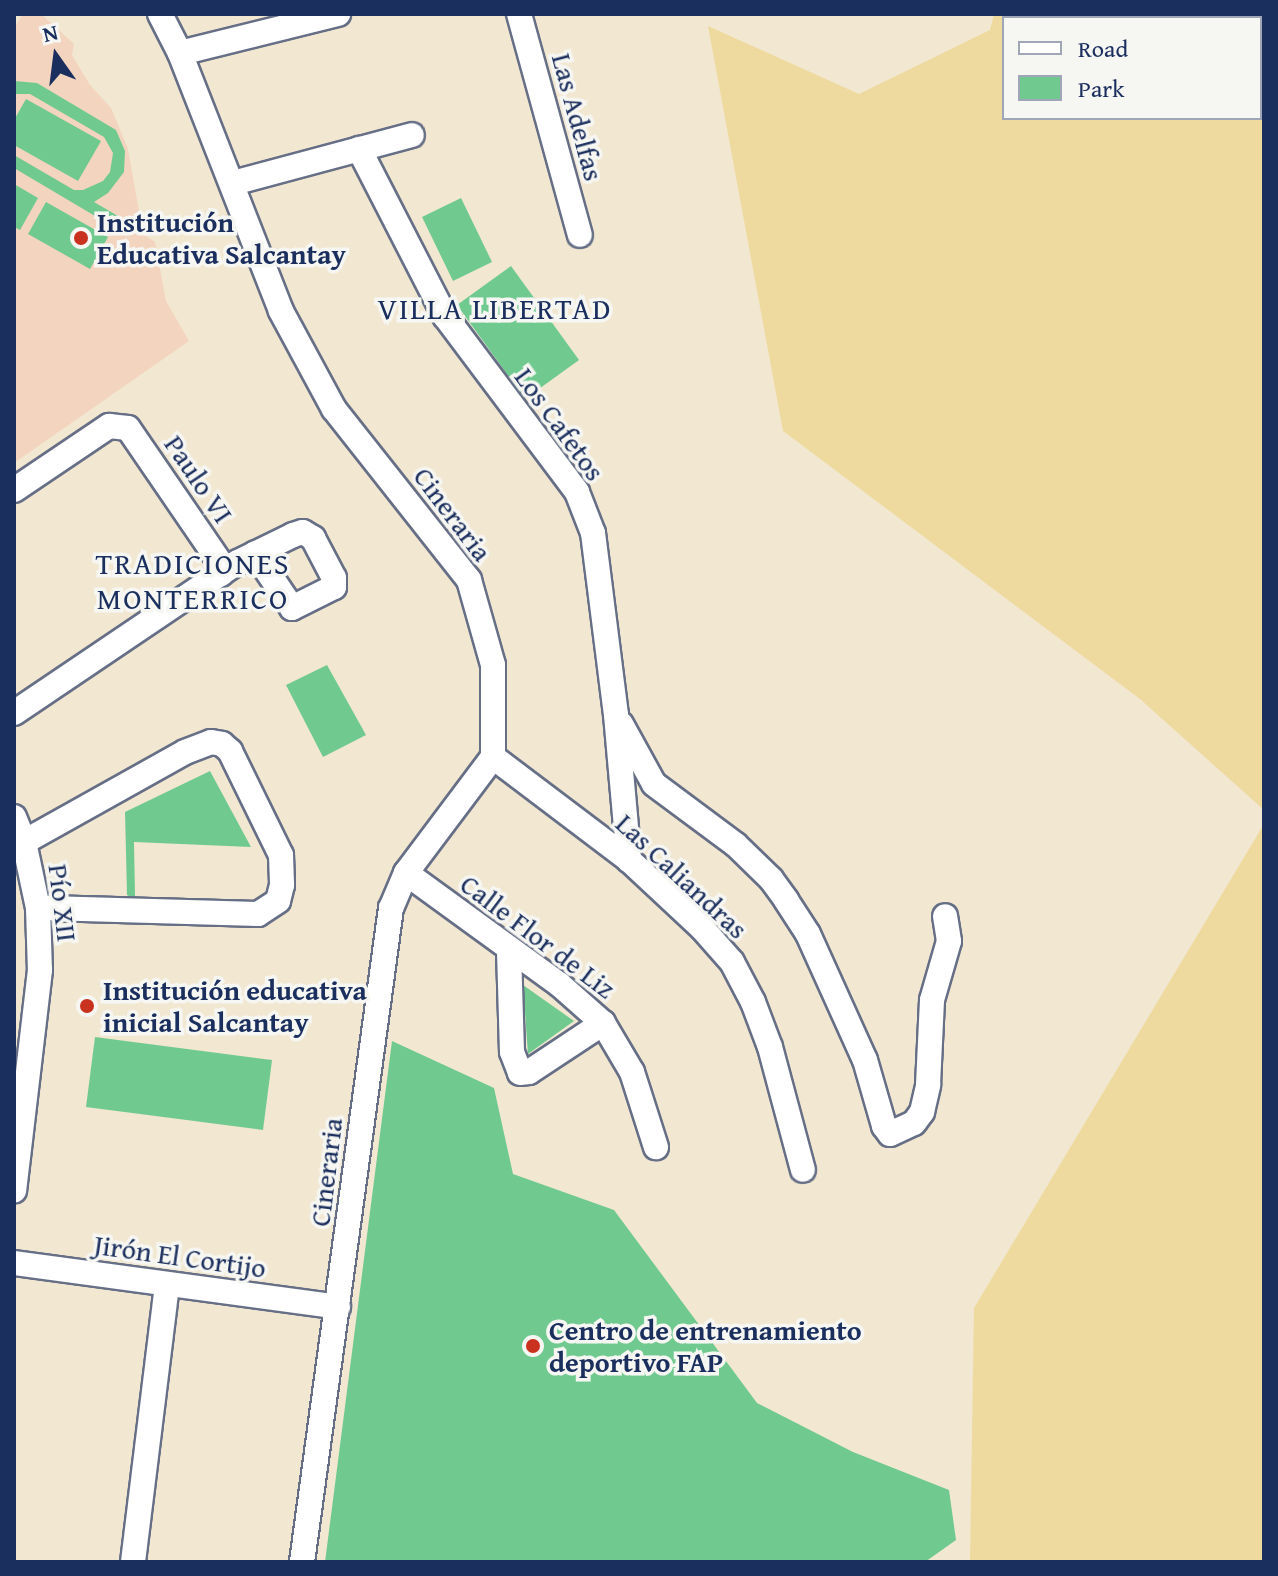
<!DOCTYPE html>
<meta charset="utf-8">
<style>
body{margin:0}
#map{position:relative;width:1278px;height:1576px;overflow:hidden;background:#f2e7d1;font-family:"Gentium Book Plus",serif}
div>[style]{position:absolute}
.built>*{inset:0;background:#f3d4bf}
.green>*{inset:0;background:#70ca90}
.sand>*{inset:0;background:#eeda9e}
.roads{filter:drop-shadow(2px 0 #666f86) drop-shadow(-2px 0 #666f86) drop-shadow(0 2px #666f86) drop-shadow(0 -2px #666f86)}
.minor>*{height:24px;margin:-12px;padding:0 12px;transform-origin:12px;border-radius:12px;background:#fff}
.dots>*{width:22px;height:22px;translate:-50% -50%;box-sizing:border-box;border:4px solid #f6f6f2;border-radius:50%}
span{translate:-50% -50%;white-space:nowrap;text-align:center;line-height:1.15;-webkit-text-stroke:7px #f6f6f2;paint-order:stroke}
.street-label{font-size:28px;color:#1b2f5e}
.poi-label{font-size:28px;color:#1b2f5e;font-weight:700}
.left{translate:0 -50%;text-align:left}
.neighbourhood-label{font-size:30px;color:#1b2f5e;letter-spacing:2px}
.frame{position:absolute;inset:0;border:16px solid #1b2f5e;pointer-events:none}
.legend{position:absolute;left:1002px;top:16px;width:260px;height:104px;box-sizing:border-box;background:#f6f6f2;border:2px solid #9ea6b7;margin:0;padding:10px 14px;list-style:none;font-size:24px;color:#1b2f5e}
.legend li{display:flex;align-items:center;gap:16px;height:40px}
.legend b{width:40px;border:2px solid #9ea6b7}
.north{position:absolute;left:16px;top:16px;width:80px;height:80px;-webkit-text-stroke:6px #f6f6f2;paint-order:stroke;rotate:346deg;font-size:22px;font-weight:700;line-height:32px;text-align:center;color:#1b2f5e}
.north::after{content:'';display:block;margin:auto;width:28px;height:36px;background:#1b2f5e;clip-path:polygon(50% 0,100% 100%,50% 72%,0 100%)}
</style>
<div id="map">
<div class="built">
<div style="clip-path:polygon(23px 14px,41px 14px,74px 44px,72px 55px,90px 85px,111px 108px,128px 149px,143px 234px,155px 242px,166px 301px,189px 341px,14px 463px,14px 28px)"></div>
</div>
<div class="green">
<div style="clip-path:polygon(14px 81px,37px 83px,116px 130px,125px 151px,124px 172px,108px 193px,94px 202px,123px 219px,117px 229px,14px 168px,14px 155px,74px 190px,83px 190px,103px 181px,110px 172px,113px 153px,104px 137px,30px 94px,14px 94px)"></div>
<div style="clip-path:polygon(26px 99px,101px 141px,78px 181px,14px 145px,14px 120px)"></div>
<div style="clip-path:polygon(14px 184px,38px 198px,20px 230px,14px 227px)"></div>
<div style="clip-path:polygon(461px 198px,492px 262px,453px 281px,422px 217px)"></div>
<div style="clip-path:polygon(46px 202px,108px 237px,90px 269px,28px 234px)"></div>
<div style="clip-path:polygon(511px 266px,579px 360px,525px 399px,457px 305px)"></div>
<div style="clip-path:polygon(327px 665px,366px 735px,323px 757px,286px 685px)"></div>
<div style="clip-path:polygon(210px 771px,251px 847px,134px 842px,135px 896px,131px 897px,127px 895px,125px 812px)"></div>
<div style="clip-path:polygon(523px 985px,574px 1021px,528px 1054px)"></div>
<div style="clip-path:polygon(95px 1037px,272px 1060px,263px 1130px,86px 1107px)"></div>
<div style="clip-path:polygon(392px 1041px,494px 1088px,513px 1174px,614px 1210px,757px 1403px,853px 1452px,949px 1490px,956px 1540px,925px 1562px,325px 1562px)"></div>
</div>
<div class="sand">
<div style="clip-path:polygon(evenodd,994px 14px,1264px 14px,1264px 810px,1140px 699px,783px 431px,708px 26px,859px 94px,990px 30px,994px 14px,1004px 18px,1260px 18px,1260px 118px,1004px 118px,1004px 18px)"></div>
<div style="clip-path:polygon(1264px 824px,1264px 1562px,970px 1562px,974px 1308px)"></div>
</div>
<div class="roads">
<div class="minor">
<div style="left:160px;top:14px;width:44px;rotate:62.9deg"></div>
<div style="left:180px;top:53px;width:277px;rotate:68.6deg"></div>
<div style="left:281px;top:311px;width:111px;rotate:61.6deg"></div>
<div style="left:334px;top:409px;width:218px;rotate:51.7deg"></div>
<div style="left:469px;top:580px;width:88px;rotate:74.2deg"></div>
<div style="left:493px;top:665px;width:92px;rotate:90deg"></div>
<div style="left:493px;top:757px;width:145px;rotate:126.9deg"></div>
<div style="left:406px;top:873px;width:38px;rotate:113deg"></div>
<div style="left:391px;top:908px;width:660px;rotate:97.75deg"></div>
<div style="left:519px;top:14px;width:229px;rotate:74.6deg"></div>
<div style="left:180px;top:53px;width:163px;rotate:-13.9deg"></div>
<div style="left:359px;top:149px;width:188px;rotate:62.8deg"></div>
<div style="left:445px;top:316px;width:220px;rotate:53.1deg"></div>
<div style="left:577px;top:492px;width:44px;rotate:68.7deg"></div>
<div style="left:593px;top:533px;width:183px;rotate:82.8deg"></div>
<div style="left:616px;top:715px;width:146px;rotate:84.9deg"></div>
<div style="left:233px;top:183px;width:185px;rotate:-15deg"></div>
<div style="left:14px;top:490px;width:115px;rotate:-34deg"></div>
<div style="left:109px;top:426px;width:19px;rotate:6deg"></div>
<div style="left:128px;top:428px;width:165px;rotate:55.6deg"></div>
<div style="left:221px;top:564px;width:10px;rotate:90deg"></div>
<div style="left:14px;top:713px;width:270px;rotate:-34deg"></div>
<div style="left:238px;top:562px;width:61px;rotate:-26.1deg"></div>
<div style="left:293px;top:535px;width:10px;rotate:-17deg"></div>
<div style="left:303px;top:532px;width:12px;rotate:31deg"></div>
<div style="left:313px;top:538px;width:45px;rotate:62.3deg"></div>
<div style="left:334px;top:578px;width:9px;rotate:90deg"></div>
<div style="left:334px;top:587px;width:47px;rotate:153.4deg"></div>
<div style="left:292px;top:608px;width:66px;rotate:-123.9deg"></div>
<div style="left:621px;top:724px;width:68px;rotate:61.2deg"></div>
<div style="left:654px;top:784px;width:102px;rotate:36.6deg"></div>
<div style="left:736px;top:845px;width:49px;rotate:44.2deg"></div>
<div style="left:771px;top:879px;width:26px;rotate:54deg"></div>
<div style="left:786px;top:900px;width:40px;rotate:57.1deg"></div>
<div style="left:808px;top:934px;width:138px;rotate:65.7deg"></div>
<div style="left:865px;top:1060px;width:69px;rotate:73.9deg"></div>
<div style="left:884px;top:1126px;width:10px;rotate:53deg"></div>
<div style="left:890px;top:1134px;width:26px;rotate:-25deg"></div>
<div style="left:914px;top:1123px;width:14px;rotate:-54deg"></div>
<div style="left:922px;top:1112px;width:28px;rotate:-77deg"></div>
<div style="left:928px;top:1085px;width:85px;rotate:-87.3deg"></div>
<div style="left:932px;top:1000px;width:61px;rotate:-73.9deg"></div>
<div style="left:949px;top:941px;width:25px;rotate:-99deg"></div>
<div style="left:493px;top:757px;width:171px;rotate:37.1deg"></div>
<div style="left:629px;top:860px;width:100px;rotate:43deg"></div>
<div style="left:702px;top:928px;width:45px;rotate:48.6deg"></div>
<div style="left:732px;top:962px;width:45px;rotate:62.3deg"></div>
<div style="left:753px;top:1002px;width:48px;rotate:69.3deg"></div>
<div style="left:770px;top:1047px;width:127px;rotate:75deg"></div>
<div style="left:14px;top:817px;width:27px;rotate:68deg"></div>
<div style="left:24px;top:842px;width:67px;rotate:78deg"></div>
<div style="left:38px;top:908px;width:62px;rotate:88.2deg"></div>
<div style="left:40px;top:970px;width:222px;rotate:96.7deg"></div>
<div style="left:24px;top:842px;width:184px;rotate:-29.2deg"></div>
<div style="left:185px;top:752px;width:28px;rotate:-21deg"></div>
<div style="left:211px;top:742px;width:11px;rotate:10deg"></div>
<div style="left:222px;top:744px;width:11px;rotate:41deg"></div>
<div style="left:230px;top:751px;width:116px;rotate:63.9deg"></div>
<div style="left:281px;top:855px;width:30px;rotate:88deg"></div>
<div style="left:282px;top:885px;width:16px;rotate:104deg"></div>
<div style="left:278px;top:901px;width:24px;rotate:147deg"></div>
<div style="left:258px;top:914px;width:220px;rotate:-178.4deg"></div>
<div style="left:406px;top:873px;width:190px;rotate:36deg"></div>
<div style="left:560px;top:985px;width:57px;rotate:41.5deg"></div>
<div style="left:603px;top:1023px;width:57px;rotate:59.4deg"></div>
<div style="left:632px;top:1072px;width:79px;rotate:72.3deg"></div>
<div style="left:509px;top:951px;width:101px;rotate:88.3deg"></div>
<div style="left:512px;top:1052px;width:22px;rotate:69deg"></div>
<div style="left:520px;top:1073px;width:9px;rotate:-6deg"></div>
<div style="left:529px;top:1072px;width:89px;rotate:-33.5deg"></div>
<div style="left:14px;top:1263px;width:327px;rotate:7.7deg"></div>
<div style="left:133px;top:1562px;width:279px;rotate:-83deg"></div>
</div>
</div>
<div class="dots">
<div style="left:81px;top:238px;background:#c8321e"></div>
<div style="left:87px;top:1006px;background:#c8321e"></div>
<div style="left:533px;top:1346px;background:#c8321e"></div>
</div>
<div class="street-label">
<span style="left:578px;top:117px;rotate:75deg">Las Adelfas</span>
<span style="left:560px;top:424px;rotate:54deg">Los Cafetos</span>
<span style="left:199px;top:479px;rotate:56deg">Paulo VI</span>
<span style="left:453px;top:514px;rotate:53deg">Cineraria</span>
<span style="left:682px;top:876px;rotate:43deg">Las Caliandras</span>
<span style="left:63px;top:903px;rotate:83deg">Pío XII</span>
<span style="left:538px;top:936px;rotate:37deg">Calle Flor de Liz</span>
<span style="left:326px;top:1172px;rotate:-83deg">Cineraria</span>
<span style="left:180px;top:1256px;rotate:8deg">Jirón El Cortijo</span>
</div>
<div class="poi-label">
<span class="left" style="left:97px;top:238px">Institución<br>Educativa Salcantay</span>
<span class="left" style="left:103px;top:1006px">Institución educativa<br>inicial Salcantay</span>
<span class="left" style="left:549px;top:1346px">Centro de entrenamiento<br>deportivo FAP</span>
</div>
<div class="neighbourhood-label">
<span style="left:495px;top:308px">VILLA LIBERTAD</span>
<span style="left:193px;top:580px">TRADICIONES<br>MONTERRICO</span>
</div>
<div class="frame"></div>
<ul class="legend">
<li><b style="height:10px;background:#fff"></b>Road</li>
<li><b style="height:22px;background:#70ca90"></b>Park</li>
</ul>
<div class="north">N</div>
</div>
